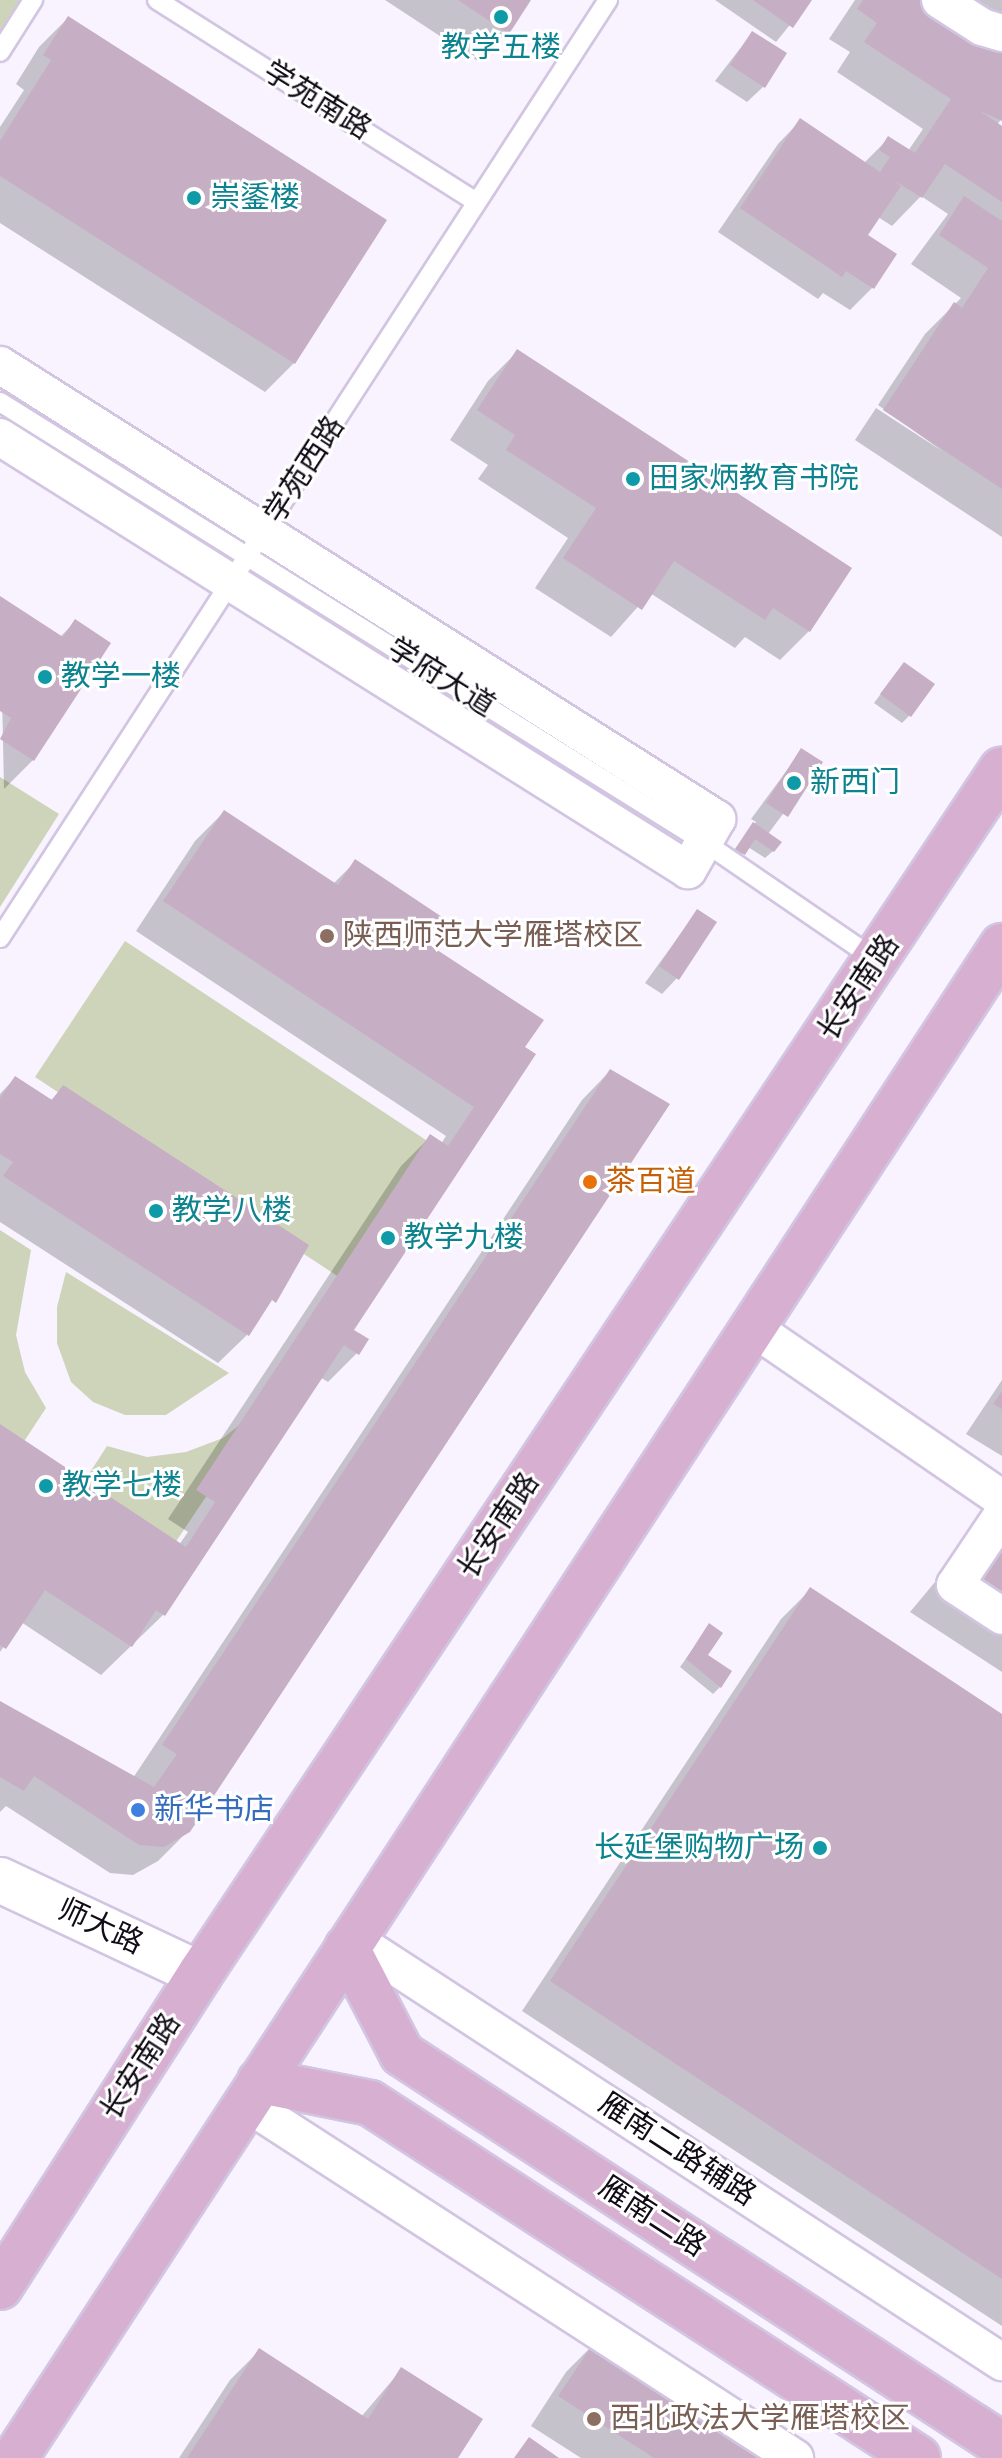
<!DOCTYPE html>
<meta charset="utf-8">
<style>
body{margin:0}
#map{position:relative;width:1002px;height:2458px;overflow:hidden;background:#f8f3ff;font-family:Signika,"Noto Sans SC",sans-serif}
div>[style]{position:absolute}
.green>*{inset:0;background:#ced4b9}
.shadow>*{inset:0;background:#0003}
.building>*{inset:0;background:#c6aec4}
.roads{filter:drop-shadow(2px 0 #d2c5e2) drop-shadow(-2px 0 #d2c5e2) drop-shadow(0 2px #d2c5e2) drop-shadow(0 -2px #d2c5e2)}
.service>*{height:18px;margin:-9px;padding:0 9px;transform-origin:9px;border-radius:9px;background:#fff}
.minor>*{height:36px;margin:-18px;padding:0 18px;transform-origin:18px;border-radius:18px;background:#fff}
.tertiary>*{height:44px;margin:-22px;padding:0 22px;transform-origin:22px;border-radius:22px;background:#fff}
.primary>*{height:44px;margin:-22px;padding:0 22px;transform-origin:22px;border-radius:22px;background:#d7b0d1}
.dots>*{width:22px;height:22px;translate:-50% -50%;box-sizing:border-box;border:4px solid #fff;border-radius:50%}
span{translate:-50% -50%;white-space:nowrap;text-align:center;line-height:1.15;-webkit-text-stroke:6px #fff;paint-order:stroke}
.culture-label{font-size:30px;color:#0d838f}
.left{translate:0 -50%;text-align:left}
.right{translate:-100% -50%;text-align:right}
.street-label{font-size:30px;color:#110c16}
.education-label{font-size:30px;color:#785e54}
.food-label{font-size:30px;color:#c56008}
.shop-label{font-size:30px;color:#366cbe}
</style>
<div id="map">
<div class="green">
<div style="clip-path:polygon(0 0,21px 0,0 33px)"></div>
<div style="clip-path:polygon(0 777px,59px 814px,0 907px)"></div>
<div style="clip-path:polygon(125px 941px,438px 1148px,348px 1283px,35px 1077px)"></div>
<div style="clip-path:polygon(0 1230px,31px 1250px,16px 1335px,25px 1372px,46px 1408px,23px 1443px,0 1428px)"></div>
<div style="clip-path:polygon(66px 1272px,229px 1373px,166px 1415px,125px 1415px,93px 1402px,71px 1382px,57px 1343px,57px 1307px)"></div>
<div style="clip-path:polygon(270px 1401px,175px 1543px,83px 1483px,107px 1446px,147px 1457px,186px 1452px,223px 1438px)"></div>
</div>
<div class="shadow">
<div style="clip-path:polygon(385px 0,529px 0,507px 33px,478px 61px)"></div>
<div style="clip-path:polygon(715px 0,810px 0,776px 42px)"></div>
<div style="clip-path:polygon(855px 0,957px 0,1002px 118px,997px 125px,1002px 128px,1002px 537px,855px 440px,876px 408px,942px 451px,878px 405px,925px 334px,961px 298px,911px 264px,948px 214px,921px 196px,892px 226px,878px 217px,866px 236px,872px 288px,850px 310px,823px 293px,818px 299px,718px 232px,778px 144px,800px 121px,864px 163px,889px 138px,908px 151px,923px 129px,837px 72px,850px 52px,829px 39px)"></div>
<div style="clip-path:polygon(972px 0,1002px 0,1002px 19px)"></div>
<div style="clip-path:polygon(68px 18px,294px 363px,265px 392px,0 223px,0 127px,24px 90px,16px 84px,39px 47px)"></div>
<div style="clip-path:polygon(752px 33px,763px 87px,747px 102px,715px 81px)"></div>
<div style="clip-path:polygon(517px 352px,809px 631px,780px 660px,745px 637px,735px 648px,650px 593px,611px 637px,535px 588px,568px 538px,478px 479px,488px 465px,450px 440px,488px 381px)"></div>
<div style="clip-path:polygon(0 599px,60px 637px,75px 622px,33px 760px,4px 789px)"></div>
<div style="clip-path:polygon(897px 672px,910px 715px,902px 723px,874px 703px)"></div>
<div style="clip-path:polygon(802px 750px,821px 763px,768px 834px,773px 851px,765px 858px,748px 847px,736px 862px,729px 857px,756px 822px,751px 819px)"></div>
<div style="clip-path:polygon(224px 812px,333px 884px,355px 862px,423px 943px,541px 1020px,351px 1330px,357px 1353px,328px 1382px,320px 1377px,163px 1615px,101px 1675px,21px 1622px,0 1652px,0 1427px,179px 1545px,188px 1532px,168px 1519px,401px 1166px,430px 1137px,441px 1144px,446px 1136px,136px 931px,195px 841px)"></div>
<div style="clip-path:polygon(697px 911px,677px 978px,662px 994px,645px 983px)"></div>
<div style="clip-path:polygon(610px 1071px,188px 1831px,158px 1861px,133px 1875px,110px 1873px,6px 1806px,0 1812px,0 1703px,133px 1778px,582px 1100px)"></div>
<div style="clip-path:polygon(15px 1078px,50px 1101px,63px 1088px,247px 1335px,218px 1363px,0 1222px,0 1094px)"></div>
<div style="clip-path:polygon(1002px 1380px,1002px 1456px,966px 1434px)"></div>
<div style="clip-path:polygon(970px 1540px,1002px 1548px,1002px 1672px,910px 1612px)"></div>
<div style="clip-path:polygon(810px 1590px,1002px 1717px,1002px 2326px,522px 2011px,781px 1619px)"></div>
<div style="clip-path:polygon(709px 1626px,705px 1656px,720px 1687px,713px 1694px,680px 1667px)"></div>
<div style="clip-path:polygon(595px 2343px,773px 2458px,581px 2458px,531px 2426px,566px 2372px)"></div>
<div style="clip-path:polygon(259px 2351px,361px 2417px,401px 2370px,455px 2458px,179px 2458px,230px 2380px)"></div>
</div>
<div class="building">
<div style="clip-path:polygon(458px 0,531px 0,509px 34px)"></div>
<div style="clip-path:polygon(753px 0,812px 0,793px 28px)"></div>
<div style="clip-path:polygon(863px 0,961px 0,1002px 27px,1002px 121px,980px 111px,1002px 126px,1002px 202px,945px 164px,922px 198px,892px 179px,901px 186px,868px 235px,897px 254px,874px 289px,846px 271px,842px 277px,740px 208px,800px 118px,880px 172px,890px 157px,879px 150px,888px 136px,915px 153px,951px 99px,864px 42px,877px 23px,857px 9px)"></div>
<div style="clip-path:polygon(68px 16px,387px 220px,295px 364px,0 176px,0 141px,51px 60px,43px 55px)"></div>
<div style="clip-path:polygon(752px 31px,787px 53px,765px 88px,730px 65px)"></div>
<div style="clip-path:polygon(964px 196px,1002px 221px,1002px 489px,883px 410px,954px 302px,962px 308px,988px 268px,939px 235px)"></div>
<div style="clip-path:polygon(517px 349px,852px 568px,810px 632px,773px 608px,765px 620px,674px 561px,642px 610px,563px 558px,596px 508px,506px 450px,515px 435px,477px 410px)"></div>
<div style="clip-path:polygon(0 596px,63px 637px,75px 619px,111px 643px,34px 761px,0 739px,11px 718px,0 711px)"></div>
<div style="clip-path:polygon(904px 662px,935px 684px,911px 717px,880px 694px)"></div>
<div style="clip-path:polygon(801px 748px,823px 762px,788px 817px,766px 803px)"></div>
<div style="clip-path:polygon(224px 810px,338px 885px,355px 859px,442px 917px,425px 942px,544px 1020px,525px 1047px,536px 1054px,354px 1330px,369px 1339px,359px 1355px,344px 1345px,165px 1616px,156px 1610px,132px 1647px,45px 1590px,6px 1649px,0 1645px,0 1424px,186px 1547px,215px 1502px,196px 1490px,430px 1134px,448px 1146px,474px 1107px,163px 901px)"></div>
<div style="clip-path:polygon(753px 822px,782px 842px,774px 852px,755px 839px,745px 855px,735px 849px)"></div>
<div style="clip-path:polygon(697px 909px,717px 922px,679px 980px,659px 966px)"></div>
<div style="clip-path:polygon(610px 1069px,670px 1104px,190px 1832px,164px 1847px,139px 1845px,34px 1776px,24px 1791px,0 1777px,0 1701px,154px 1787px,177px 1754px,162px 1745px)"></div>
<div style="clip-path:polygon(15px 1076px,52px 1100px,63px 1085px,309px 1245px,276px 1303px,272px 1300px,249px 1336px,3px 1176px,13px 1162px,0 1154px,0 1098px)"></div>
<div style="clip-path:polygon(1002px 1391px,1002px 1409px,993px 1404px)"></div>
<div style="clip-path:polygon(969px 1538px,1002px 1547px,1002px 1624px,937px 1582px)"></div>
<div style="clip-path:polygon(810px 1587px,1002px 1714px,1002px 2279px,550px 1981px)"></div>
<div style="clip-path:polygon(709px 1623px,723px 1633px,708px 1655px,732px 1671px,721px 1688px,686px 1659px)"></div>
<div style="clip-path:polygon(595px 2341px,776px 2458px,654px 2458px,558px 2396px)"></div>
<div style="clip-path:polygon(259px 2348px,368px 2419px,401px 2367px,483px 2419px,458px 2458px,187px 2458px)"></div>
<div style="clip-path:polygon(529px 2437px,559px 2458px,514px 2458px)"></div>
</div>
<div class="roads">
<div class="service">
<div style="left:157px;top:0;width:378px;rotate:32.3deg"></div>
<div style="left:0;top:52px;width:62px;rotate:-57.6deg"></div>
<div style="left:0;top:402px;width:830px;rotate:32.01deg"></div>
<div style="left:704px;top:842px;width:207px;rotate:34.4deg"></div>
<div style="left:0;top:938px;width:1118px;rotate:-57.05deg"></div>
</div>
<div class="minor">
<div style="left:940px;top:0;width:50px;rotate:32.7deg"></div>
<div style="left:982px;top:27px;width:21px;rotate:17deg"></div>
<div style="left:0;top:365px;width:849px;rotate:32.34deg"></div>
<div style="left:717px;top:819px;width:59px;rotate:119.6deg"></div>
<div style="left:688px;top:870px;width:813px;rotate:-147.82deg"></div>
<div style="left:752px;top:1327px;width:303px;rotate:34.5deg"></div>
<div style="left:1002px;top:1515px;width:84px;rotate:123.9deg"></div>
<div style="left:955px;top:1585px;width:56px;rotate:33.4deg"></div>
<div style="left:353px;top:1939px;width:775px;rotate:33.1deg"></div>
<div style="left:246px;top:2103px;width:654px;rotate:32.89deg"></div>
</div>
<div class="tertiary">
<div style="left:0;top:1880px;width:221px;rotate:25.2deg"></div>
</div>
<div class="primary">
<div style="left:347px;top:1948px;width:119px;rotate:62.6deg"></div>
<div style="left:402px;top:2054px;width:716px;rotate:33.09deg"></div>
<div style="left:260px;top:2081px;width:112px;rotate:11.3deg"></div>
<div style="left:370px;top:2103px;width:653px;rotate:32.94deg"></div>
<div style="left:0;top:2287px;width:371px;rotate:-57.4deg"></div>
<div style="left:200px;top:1974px;width:1447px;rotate:-56.35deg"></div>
<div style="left:15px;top:2458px;width:1806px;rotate:-56.86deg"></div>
</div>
</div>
<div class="dots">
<div style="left:501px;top:17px;background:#0f9aa8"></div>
<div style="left:194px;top:198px;background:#0f9aa8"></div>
<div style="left:633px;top:479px;background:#0f9aa8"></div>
<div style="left:45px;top:677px;background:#0f9aa8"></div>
<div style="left:794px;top:783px;background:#0f9aa8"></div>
<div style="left:327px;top:936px;background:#8d6e63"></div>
<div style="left:590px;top:1182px;background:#e8710a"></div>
<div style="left:156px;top:1211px;background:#0f9aa8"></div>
<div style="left:388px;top:1238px;background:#0f9aa8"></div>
<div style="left:46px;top:1486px;background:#0f9aa8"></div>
<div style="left:138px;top:1810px;background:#3f7fe0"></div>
<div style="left:820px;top:1848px;background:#0f9aa8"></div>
<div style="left:594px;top:2419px;background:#8d6e63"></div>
</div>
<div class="culture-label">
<span style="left:501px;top:48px">教学五楼</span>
<span class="left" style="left:210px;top:198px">崇鋈楼</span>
<span class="left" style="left:649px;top:479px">田家炳教育书院</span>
<span class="left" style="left:61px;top:677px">教学一楼</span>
<span class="left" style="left:810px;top:783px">新西门</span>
<span class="left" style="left:172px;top:1211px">教学八楼</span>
<span class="left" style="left:404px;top:1238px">教学九楼</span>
<span class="left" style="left:62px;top:1486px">教学七楼</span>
<span class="right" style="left:804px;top:1848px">长延堡购物广场</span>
</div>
<div class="street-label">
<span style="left:317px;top:101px;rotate:32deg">学苑南路</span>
<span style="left:305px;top:470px;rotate:-57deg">学苑西路</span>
<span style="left:441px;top:678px;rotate:32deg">学府大道</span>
<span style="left:859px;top:988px;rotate:-56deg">长安南路</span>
<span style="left:499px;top:1526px;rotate:-56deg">长安南路</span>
<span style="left:100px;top:1927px;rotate:25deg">师大路</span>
<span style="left:141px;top:2067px;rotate:-57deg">长安南路</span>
<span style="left:677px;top:2150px;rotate:33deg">雁南二路辅路</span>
<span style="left:652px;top:2217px;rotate:33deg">雁南二路</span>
</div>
<div class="education-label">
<span class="left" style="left:343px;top:936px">陕西师范大学雁塔校区</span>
<span class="left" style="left:610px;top:2419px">西北政法大学雁塔校区</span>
</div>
<div class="food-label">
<span class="left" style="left:606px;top:1182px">茶百道</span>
</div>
<div class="shop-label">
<span class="left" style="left:154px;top:1810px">新华书店</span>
</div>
</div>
